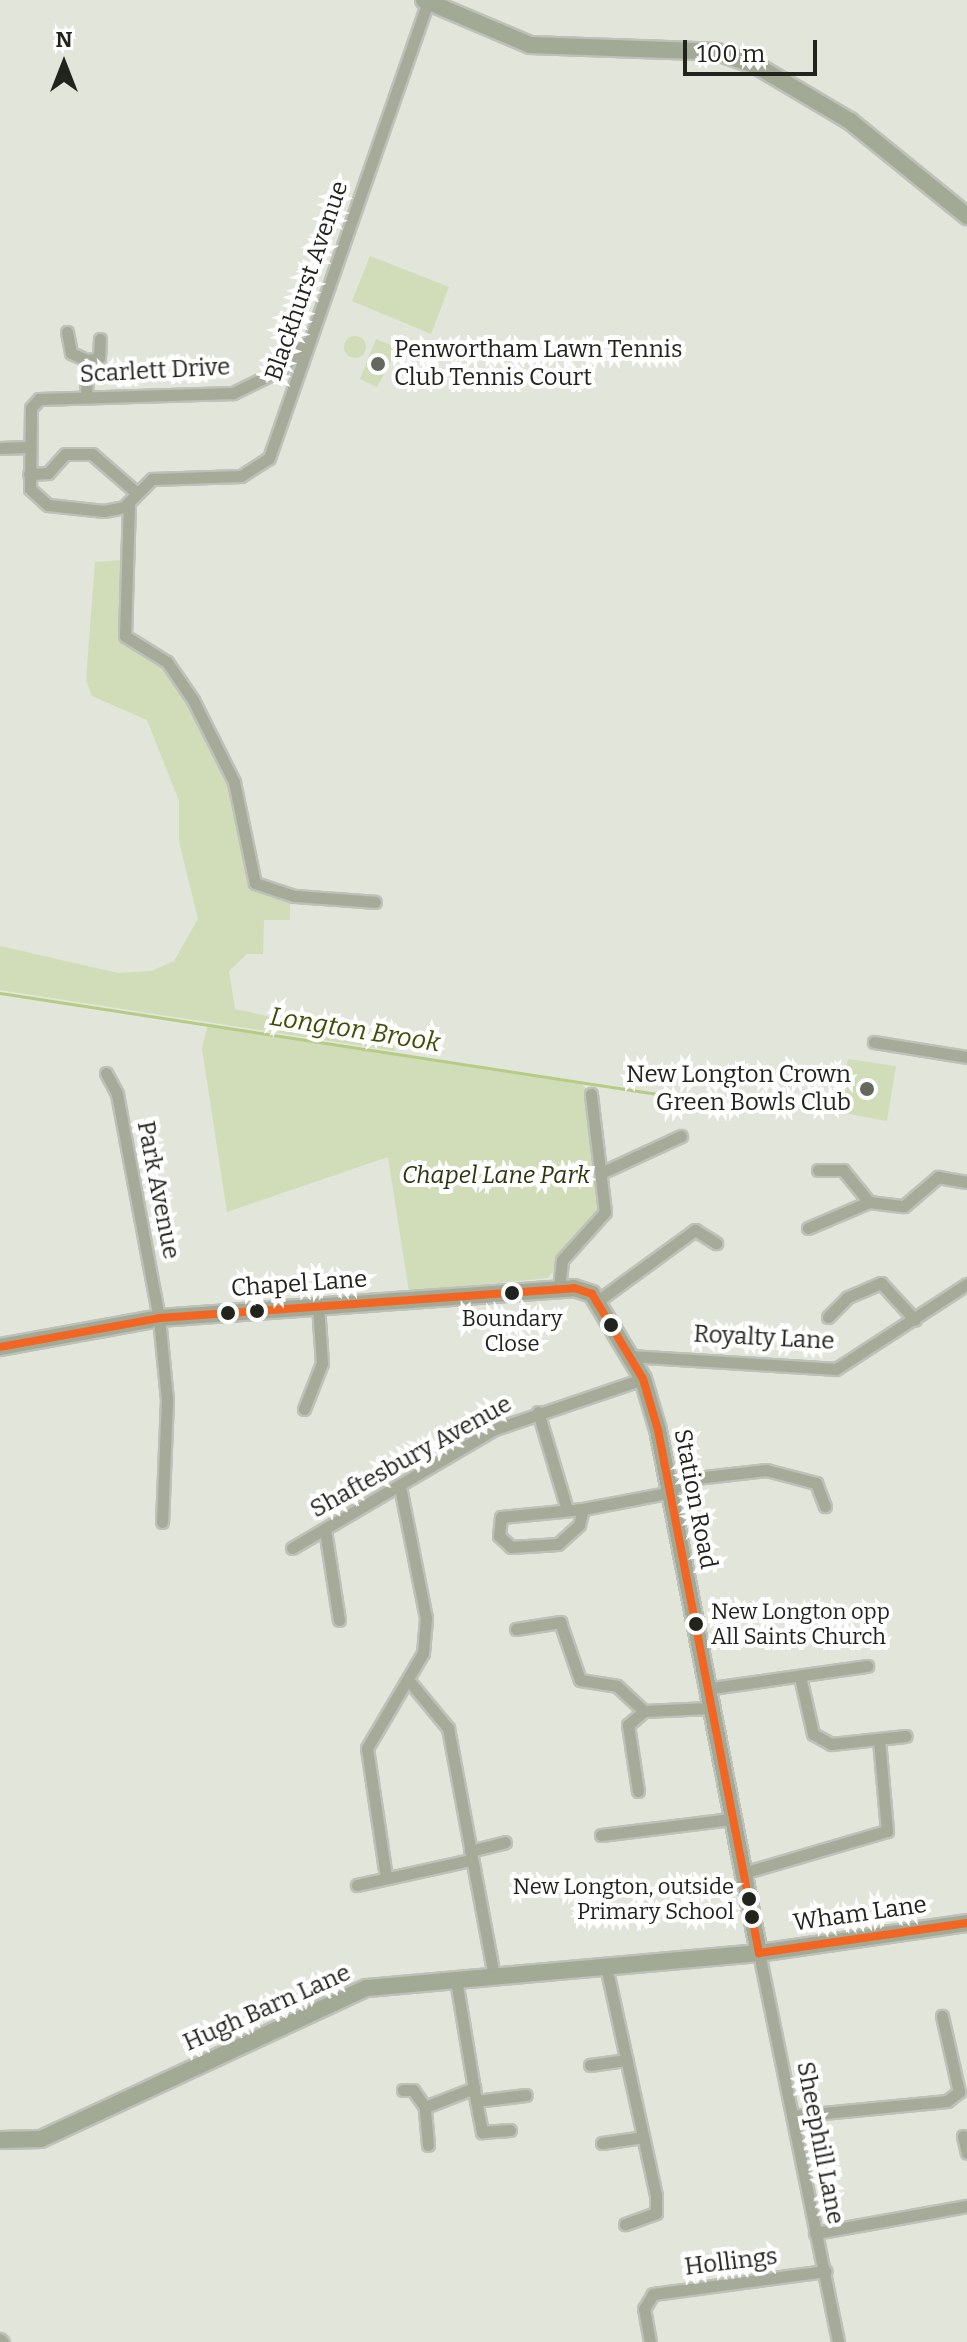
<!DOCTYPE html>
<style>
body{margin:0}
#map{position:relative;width:967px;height:2342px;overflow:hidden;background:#e1e5da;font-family:Bitter,serif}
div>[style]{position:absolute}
.green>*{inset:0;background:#d0ddb8}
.round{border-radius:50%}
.stream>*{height:3px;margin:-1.5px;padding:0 1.5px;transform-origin:1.5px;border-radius:1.5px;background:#b6cc84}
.roads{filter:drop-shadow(2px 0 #bec1b9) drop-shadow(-2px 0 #bec1b9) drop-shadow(0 2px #bec1b9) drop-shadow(0 -2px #bec1b9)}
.street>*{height:11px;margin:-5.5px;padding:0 5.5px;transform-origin:5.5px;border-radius:5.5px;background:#a5aa99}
.secondary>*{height:16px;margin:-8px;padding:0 8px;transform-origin:8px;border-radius:8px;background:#a2a994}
.bus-1>*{height:8px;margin:-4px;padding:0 4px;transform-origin:4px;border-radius:4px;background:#f26522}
.dots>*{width:22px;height:22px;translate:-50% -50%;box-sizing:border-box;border:4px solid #fff;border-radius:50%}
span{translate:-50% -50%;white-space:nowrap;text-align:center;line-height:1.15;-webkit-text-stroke:8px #fff;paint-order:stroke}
.bus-label{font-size:22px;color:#21241d}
.left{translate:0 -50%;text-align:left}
.right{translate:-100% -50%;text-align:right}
.street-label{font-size:24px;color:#21241d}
.poi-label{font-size:24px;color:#21241d}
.park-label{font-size:24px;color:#2a350d;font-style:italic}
.water-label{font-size:26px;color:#3e4f05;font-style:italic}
.north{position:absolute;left:24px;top:24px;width:80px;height:80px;-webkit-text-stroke:6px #fff;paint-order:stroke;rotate:0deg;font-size:22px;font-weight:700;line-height:32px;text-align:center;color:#21241d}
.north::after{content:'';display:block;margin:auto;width:28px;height:36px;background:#21241d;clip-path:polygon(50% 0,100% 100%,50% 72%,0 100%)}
.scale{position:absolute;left:683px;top:40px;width:134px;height:36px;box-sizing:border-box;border:4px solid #21241d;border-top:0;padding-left:10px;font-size:24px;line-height:28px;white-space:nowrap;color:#21241d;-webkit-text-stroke:6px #fff;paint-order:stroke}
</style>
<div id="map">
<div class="green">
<div style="clip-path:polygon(370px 256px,449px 287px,431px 334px,352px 301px)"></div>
<div class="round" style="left:344px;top:336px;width:22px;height:22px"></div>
<div style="clip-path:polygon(376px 339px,398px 348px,377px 387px,360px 379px)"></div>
<div style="clip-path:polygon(123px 560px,124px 641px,169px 666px,231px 782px,248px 878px,254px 890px,290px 903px,290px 920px,264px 920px,263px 954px,247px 954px,229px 971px,235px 1009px,394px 1044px,395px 1051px,0 990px,0 946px,118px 973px,151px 971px,174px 961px,198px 919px,179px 841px,179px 801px,147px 720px,92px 696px,86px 680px,95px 562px)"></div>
<div style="clip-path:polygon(208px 1024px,580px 1082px,591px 1094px,605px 1202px,548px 1278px,409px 1292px,388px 1157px,227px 1212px,202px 1049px)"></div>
<div style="clip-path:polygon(848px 1059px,896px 1066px,887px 1121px,838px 1112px)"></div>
</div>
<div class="stream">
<div style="left:0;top:993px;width:711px;rotate:8.73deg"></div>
</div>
<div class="roads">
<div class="street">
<div style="left:67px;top:332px;width:21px;rotate:79deg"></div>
<div style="left:71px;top:353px;width:17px;rotate:24deg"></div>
<div style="left:306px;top:343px;width:35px;rotate:133deg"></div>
<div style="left:282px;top:369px;width:55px;rotate:153.9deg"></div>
<div style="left:233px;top:393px;width:194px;rotate:178.2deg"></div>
<div style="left:39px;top:399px;width:12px;rotate:132deg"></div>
<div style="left:31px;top:408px;width:81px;rotate:90.7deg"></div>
<div style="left:30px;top:489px;width:24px;rotate:42deg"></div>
<div style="left:48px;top:505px;width:56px;rotate:6.1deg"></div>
<div style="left:104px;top:511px;width:20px;rotate:-11deg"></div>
<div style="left:124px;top:507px;width:40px;rotate:-45deg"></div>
<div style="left:152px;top:479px;width:89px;rotate:-1.9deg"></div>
<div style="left:241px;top:476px;width:33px;rotate:-33deg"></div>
<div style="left:269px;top:458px;width:483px;rotate:-70.8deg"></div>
<div style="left:86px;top:397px;width:37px;rotate:-88deg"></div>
<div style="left:87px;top:360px;width:12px;rotate:-9deg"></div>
<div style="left:99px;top:358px;width:19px;rotate:-87deg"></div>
<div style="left:0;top:448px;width:28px;rotate:-2deg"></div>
<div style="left:29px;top:474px;width:19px;rotate:-3deg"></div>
<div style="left:48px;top:473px;width:25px;rotate:-48deg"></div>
<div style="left:65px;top:454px;width:27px"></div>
<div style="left:92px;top:454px;width:60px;rotate:40.9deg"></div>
<div style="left:129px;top:502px;width:134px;rotate:91.7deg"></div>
<div style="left:125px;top:636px;width:49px;rotate:31.8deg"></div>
<div style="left:167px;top:662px;width:46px;rotate:55.6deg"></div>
<div style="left:193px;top:700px;width:92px;rotate:63.4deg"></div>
<div style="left:234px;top:782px;width:103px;rotate:78.3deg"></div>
<div style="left:255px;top:883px;width:41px;rotate:18.4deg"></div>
<div style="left:294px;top:896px;width:81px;rotate:4.2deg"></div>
<div style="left:874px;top:1042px;width:94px;rotate:9.2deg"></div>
<div style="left:106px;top:1073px;width:24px;rotate:62deg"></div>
<div style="left:117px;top:1094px;width:228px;rotate:79.4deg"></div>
<div style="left:159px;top:1318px;width:81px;rotate:84.4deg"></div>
<div style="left:167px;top:1399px;width:123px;rotate:92.3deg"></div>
<div style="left:818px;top:1170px;width:25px"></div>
<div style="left:843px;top:1170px;width:41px;rotate:50.9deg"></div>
<div style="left:601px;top:1173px;width:88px;rotate:-24.8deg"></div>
<div style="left:808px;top:1228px;width:66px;rotate:-23.1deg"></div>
<div style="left:869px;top:1202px;width:35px;rotate:7deg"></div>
<div style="left:904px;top:1206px;width:45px;rotate:-40.5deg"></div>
<div style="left:938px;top:1177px;width:29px;rotate:10deg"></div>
<div style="left:559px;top:1289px;width:29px;rotate:-84deg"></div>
<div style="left:562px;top:1260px;width:64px;rotate:-48.1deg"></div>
<div style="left:605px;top:1212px;width:119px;rotate:-96.8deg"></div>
<div style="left:599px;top:1300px;width:119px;rotate:-36.1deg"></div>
<div style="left:695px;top:1230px;width:25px;rotate:32deg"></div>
<div style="left:828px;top:1317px;width:28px;rotate:-45deg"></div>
<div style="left:848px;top:1297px;width:36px;rotate:-23deg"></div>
<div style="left:881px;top:1283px;width:50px;rotate:47.4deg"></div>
<div style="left:631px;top:1356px;width:205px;rotate:3.6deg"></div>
<div style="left:836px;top:1369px;width:156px;rotate:-33deg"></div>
<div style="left:304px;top:1409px;width:49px;rotate:-68.6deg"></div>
<div style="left:322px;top:1363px;width:57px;rotate:-94deg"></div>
<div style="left:538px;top:1412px;width:101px;rotate:73.4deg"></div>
<div style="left:583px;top:1509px;width:16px;rotate:104deg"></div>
<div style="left:579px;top:1525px;width:28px;rotate:138deg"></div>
<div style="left:558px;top:1544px;width:47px;rotate:176.3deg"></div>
<div style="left:511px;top:1547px;width:16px;rotate:-137deg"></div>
<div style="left:499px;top:1536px;width:19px;rotate:-84deg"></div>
<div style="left:501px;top:1517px;width:82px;rotate:-5.6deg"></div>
<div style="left:583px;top:1509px;width:86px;rotate:-10.8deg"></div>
<div style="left:667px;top:1493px;width:24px;rotate:-35deg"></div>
<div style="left:687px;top:1479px;width:80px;rotate:-6.5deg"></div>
<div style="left:766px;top:1470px;width:52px;rotate:14.6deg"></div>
<div style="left:816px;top:1483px;width:25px;rotate:69deg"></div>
<div style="left:325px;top:1530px;width:91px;rotate:81.2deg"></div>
<div style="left:292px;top:1548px;width:235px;rotate:-30.4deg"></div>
<div style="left:495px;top:1429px;width:156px;rotate:-18.7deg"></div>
<div style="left:516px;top:1629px;width:45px;rotate:-9deg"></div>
<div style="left:560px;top:1622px;width:61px;rotate:71deg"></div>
<div style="left:580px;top:1680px;width:37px;rotate:9deg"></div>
<div style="left:617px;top:1686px;width:37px;rotate:43deg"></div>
<div style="left:644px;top:1711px;width:65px;rotate:-2.6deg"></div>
<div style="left:409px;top:1681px;width:61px;rotate:50.3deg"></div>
<div style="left:448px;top:1728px;width:252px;rotate:79.5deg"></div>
<div style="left:801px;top:1681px;width:54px;rotate:77.2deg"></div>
<div style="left:813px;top:1734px;width:21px;rotate:29deg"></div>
<div style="left:831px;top:1744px;width:75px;rotate:-6.1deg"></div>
<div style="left:705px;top:1689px;width:164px;rotate:-8.1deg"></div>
<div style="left:638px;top:1791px;width:67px;rotate:-98.6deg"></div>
<div style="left:628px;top:1725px;width:21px;rotate:-41deg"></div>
<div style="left:601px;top:1835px;width:131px;rotate:-7deg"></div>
<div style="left:470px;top:1851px;width:36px;rotate:-14deg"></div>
<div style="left:743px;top:1873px;width:150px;rotate:-16.3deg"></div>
<div style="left:887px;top:1831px;width:92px;rotate:-95deg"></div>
<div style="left:386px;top:1877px;width:130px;rotate:-98.4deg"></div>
<div style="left:367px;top:1748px;width:110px;rotate:-59.5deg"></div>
<div style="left:423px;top:1653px;width:35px;rotate:-85deg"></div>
<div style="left:426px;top:1618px;width:134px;rotate:-101.2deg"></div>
<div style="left:357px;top:1885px;width:117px;rotate:-12.4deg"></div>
<div style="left:759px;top:1953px;width:397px;rotate:78.5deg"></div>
<div style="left:606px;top:1966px;width:235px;rotate:77.7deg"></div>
<div style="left:656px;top:2196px;width:17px;rotate:90deg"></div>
<div style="left:656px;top:2213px;width:33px;rotate:160deg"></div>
<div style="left:456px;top:1980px;width:123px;rotate:80.6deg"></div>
<div style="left:476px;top:2101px;width:50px;rotate:-6.8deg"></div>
<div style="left:590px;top:2065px;width:37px;rotate:-8deg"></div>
<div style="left:403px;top:2090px;width:10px"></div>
<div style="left:413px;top:2090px;width:21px;rotate:55deg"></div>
<div style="left:476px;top:2101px;width:32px;rotate:79deg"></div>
<div style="left:482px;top:2132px;width:28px;rotate:-4deg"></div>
<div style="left:792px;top:2116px;width:156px;rotate:-5.5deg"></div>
<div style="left:947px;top:2101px;width:15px;rotate:-37deg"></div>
<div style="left:959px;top:2092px;width:78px;rotate:-102.6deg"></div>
<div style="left:963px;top:2136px;width:17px;rotate:77deg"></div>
<div style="left:602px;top:2143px;width:41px;rotate:-8.3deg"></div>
<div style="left:428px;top:2145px;width:38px;rotate:-95deg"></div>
<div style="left:425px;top:2107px;width:53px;rotate:-21.2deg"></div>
<div style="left:815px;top:2233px;width:154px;rotate:-10.1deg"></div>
<div style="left:0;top:2339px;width:4px;rotate:45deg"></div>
<div style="left:650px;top:2342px;width:34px;rotate:-100deg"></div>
<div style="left:644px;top:2309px;width:17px;rotate:-59deg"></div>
<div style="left:653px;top:2294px;width:174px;rotate:-7.6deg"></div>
</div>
<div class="secondary">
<div style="left:424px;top:0;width:115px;rotate:23deg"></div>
<div style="left:530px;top:45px;width:187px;rotate:2.1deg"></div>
<div style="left:717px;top:52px;width:42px;rotate:19.3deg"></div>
<div style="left:757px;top:66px;width:108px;rotate:30.6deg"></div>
<div style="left:850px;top:121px;width:151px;rotate:39.1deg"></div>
<div style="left:0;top:1347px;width:162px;rotate:-10.3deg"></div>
<div style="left:159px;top:1318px;width:416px;rotate:-4.1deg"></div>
<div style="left:574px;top:1288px;width:19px;rotate:18deg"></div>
<div style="left:592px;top:1294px;width:99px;rotate:59deg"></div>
<div style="left:643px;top:1379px;width:53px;rotate:73.6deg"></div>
<div style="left:658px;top:1430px;width:533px;rotate:79.07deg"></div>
<div style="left:0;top:2140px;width:41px;rotate:-1.4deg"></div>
<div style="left:41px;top:2139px;width:359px;rotate:-24.9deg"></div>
<div style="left:367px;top:1988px;width:394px;rotate:-5.1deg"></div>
<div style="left:759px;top:1953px;width:210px;rotate:-8.2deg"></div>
</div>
</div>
<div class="bus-1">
<div style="left:0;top:1347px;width:162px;rotate:-10.3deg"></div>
<div style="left:159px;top:1318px;width:416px;rotate:-4.1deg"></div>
<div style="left:574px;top:1288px;width:19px;rotate:18deg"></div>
<div style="left:592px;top:1294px;width:99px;rotate:59deg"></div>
<div style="left:643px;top:1379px;width:53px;rotate:73.6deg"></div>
<div style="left:658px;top:1430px;width:533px;rotate:79.07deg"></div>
<div style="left:759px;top:1953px;width:210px;rotate:-8.2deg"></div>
</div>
<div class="dots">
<div style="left:378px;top:364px;background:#64685f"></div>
<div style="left:867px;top:1089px;background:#64685f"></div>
<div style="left:512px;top:1293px;background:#21241d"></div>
<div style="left:257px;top:1311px;background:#21241d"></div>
<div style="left:228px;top:1313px;background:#21241d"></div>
<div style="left:611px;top:1325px;background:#21241d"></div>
<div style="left:696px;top:1624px;background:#21241d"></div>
<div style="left:749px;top:1899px;background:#21241d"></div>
<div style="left:752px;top:1917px;background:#21241d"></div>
</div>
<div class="bus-label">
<span style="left:512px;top:1331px">Boundary<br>Close</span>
<span class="left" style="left:711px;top:1624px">New Longton opp<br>All Saints Church</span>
<span class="right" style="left:734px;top:1899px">New Longton, outside<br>Primary School</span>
</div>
<div class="street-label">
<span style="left:307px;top:281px;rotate:-71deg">Blackhurst Avenue</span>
<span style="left:155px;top:371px;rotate:-3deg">Scarlett Drive</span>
<span style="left:158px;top:1190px;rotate:79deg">Park Avenue</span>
<span style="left:299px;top:1284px;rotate:-4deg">Chapel Lane</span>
<span style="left:764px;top:1338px;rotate:3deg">Royalty Lane</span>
<span style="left:411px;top:1457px;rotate:-29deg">Shaftesbury Avenue</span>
<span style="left:695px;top:1499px;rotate:79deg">Station Road</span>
<span style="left:860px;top:1914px;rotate:-8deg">Wham Lane</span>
<span style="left:267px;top:2008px;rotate:-24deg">Hugh Barn Lane</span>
<span style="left:820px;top:2143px;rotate:79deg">Sheephill Lane</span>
<span style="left:731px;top:2262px;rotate:-7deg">Hollings</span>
</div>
<div class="poi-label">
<span class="left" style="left:394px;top:364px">Penwortham Lawn Tennis<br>Club Tennis Court</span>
<span class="right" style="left:851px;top:1089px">New Longton Crown<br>Green Bowls Club</span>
</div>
<div class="park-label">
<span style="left:496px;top:1176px">Chapel Lane Park</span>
</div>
<div class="water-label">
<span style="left:355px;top:1030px;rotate:9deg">Longton Brook</span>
</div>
<div class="north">N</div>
<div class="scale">100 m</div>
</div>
